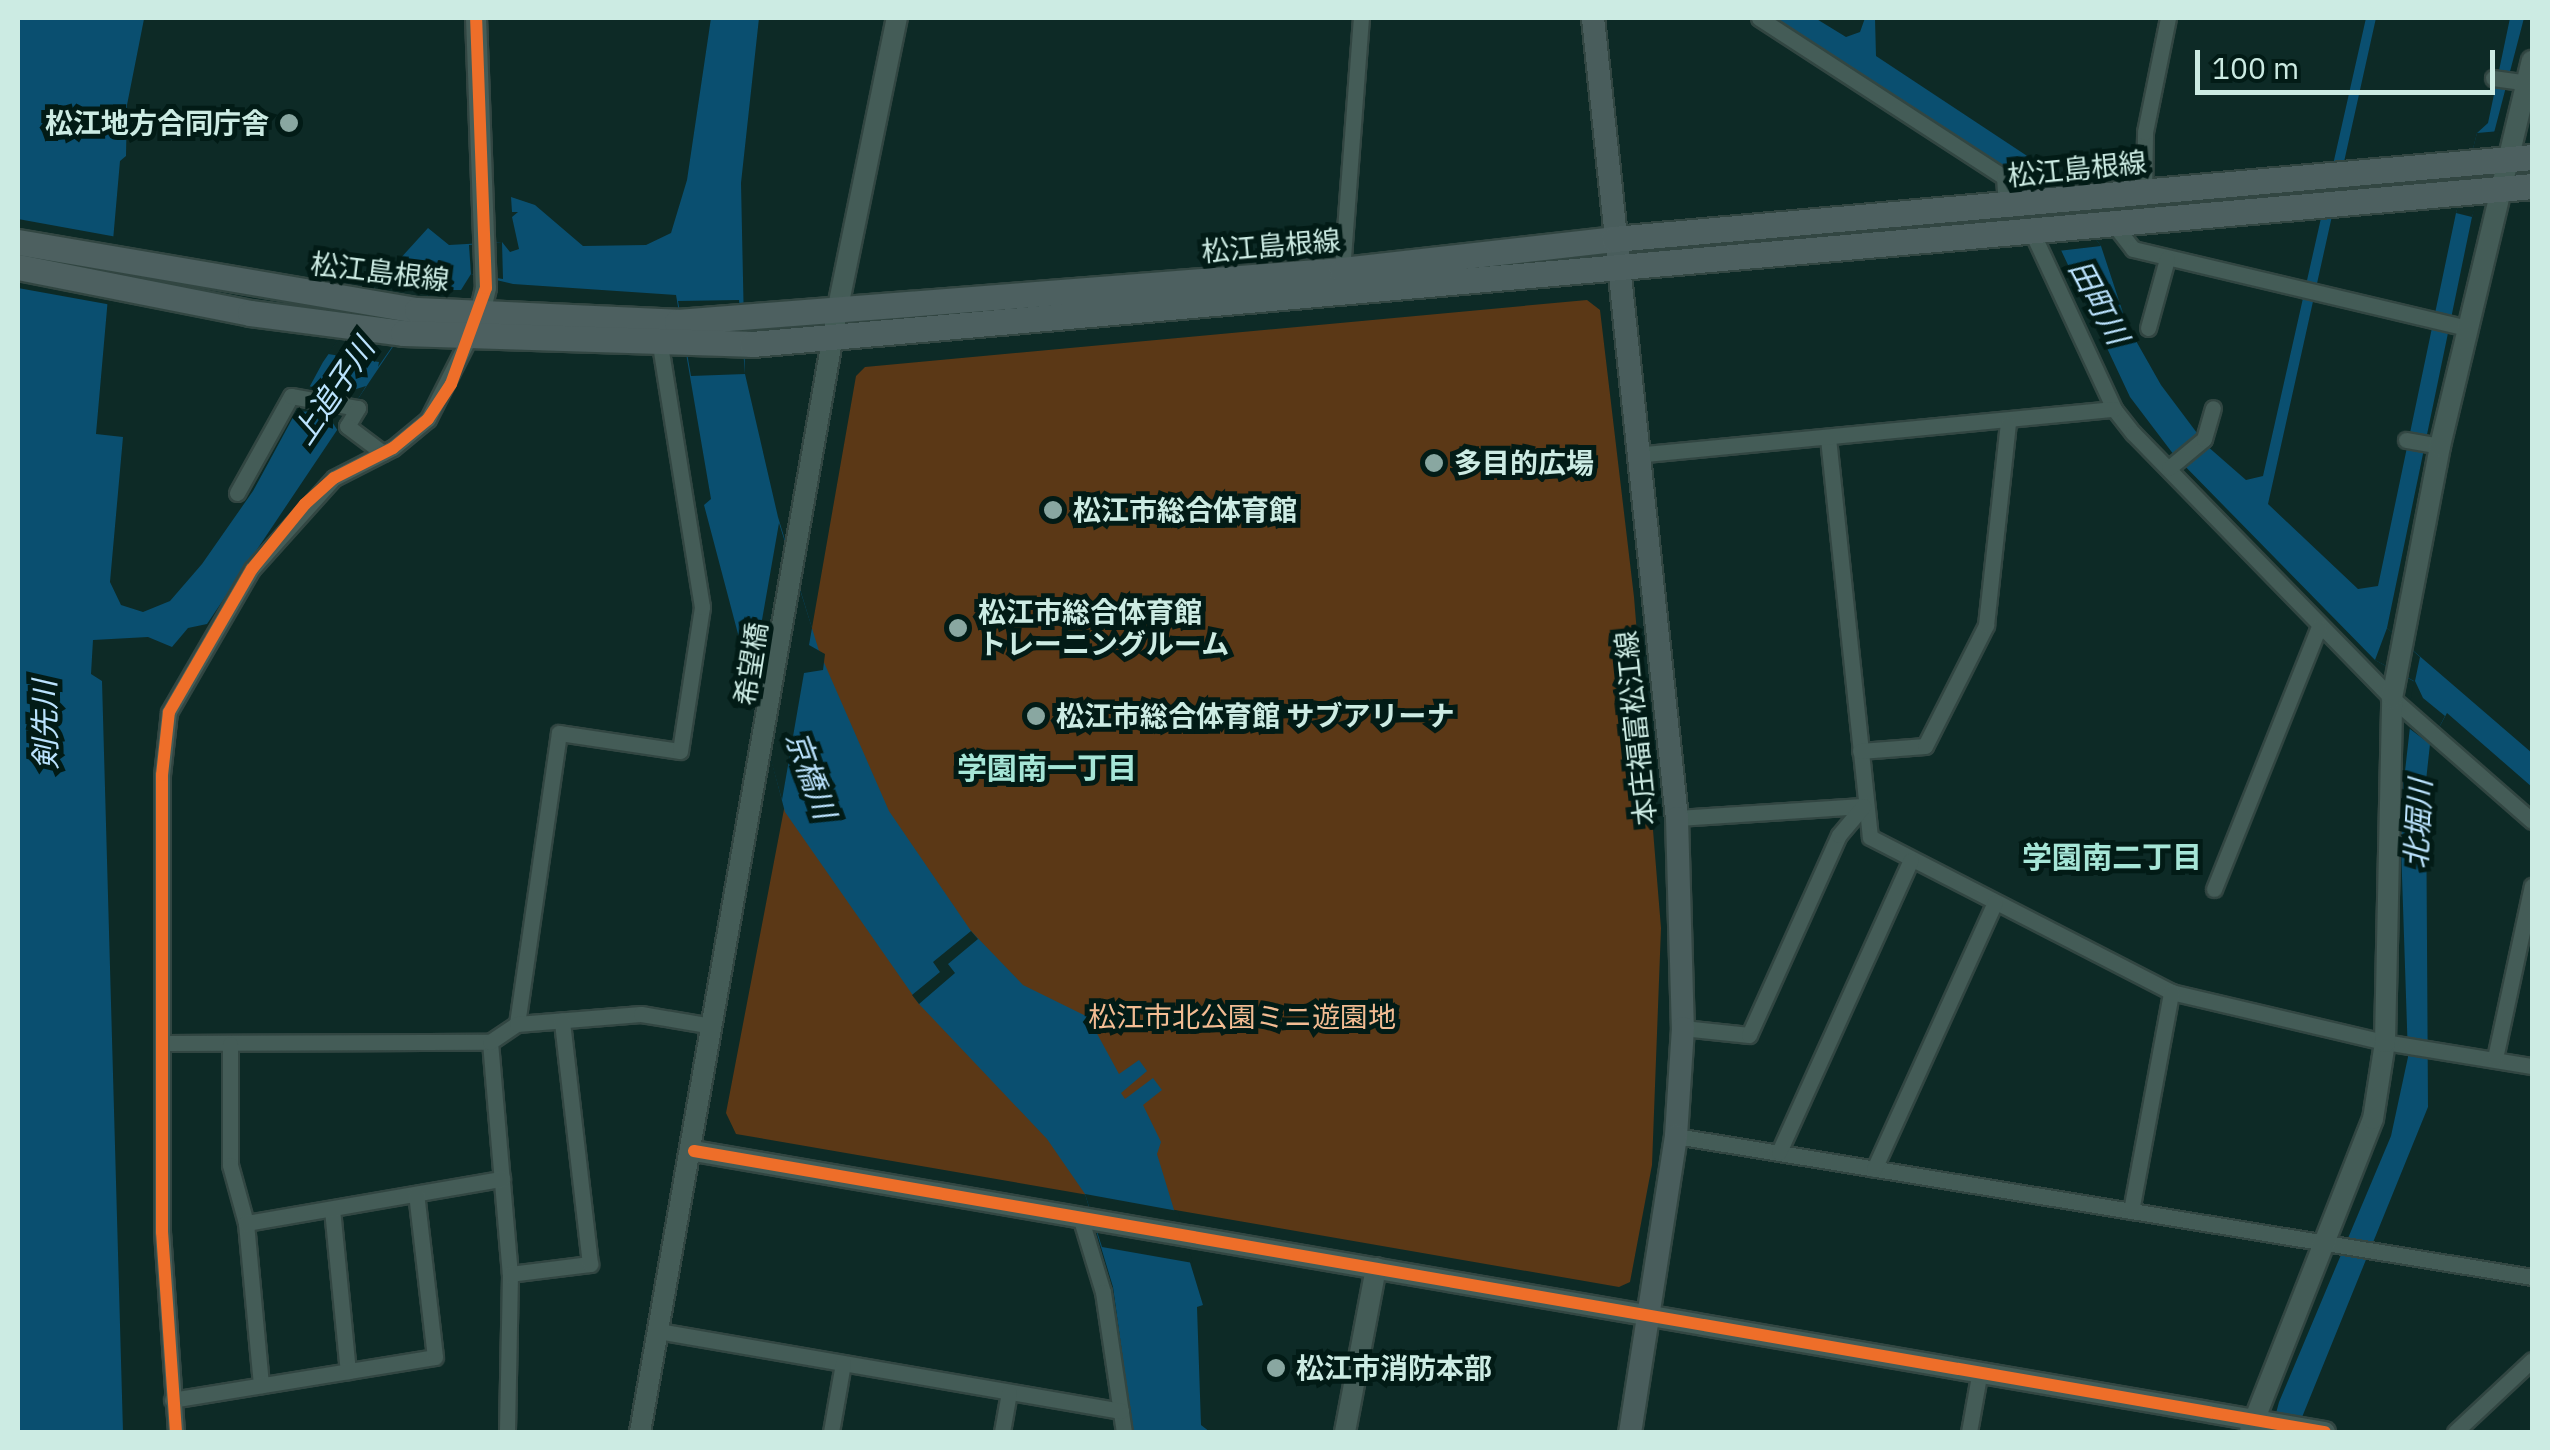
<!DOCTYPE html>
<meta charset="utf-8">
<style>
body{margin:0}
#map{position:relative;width:2550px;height:1450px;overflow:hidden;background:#0d2a26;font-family:"IBM Plex Sans","Noto Sans JP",sans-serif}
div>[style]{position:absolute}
.green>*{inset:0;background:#5b3816}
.water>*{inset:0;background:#0a4f70}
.pier>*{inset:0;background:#0d2a26}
.roads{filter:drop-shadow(2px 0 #324642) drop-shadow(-2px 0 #324642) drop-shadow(0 2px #324642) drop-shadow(0 -2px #324642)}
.minor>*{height:15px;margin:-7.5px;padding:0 7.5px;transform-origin:7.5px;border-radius:7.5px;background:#445c57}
.tertiary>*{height:20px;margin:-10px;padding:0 10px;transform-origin:10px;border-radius:10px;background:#445c57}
.secondary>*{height:22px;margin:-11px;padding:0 11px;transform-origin:11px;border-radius:11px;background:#495d5c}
.primary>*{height:25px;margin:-12.5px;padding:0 12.5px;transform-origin:12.5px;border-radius:12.5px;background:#4d6060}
.cycleway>*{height:12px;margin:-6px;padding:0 6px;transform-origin:6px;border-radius:6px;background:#ee6e29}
.dots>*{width:28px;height:28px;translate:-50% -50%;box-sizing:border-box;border:5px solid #021b16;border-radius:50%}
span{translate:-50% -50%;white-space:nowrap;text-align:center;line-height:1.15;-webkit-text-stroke:10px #021b16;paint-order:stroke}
.poi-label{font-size:28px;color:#ccebe3;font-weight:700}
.right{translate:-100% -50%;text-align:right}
.left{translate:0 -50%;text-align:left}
.street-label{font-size:28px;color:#ccebe3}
.park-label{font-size:28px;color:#f3bc93}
.water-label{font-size:30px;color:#bbe3fe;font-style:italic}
.neighbourhood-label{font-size:30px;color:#a6e6d7;font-weight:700}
.frame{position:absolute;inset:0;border:20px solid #ccebe3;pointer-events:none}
.scale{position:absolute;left:2195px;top:50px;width:300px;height:45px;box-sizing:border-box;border:5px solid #ccebe3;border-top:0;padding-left:12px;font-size:30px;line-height:35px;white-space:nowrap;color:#ccebe3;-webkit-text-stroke:8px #021b16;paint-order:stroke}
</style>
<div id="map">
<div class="green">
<div style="clip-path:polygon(1587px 300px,1600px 310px,1634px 597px,1661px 928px,1652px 1165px,1630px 1282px,1619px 1287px,736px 1134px,726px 1113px,814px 652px,809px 645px,856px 376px,865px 367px)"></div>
</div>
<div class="water">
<div style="clip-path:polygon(18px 18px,144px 19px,127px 105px,126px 156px,120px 161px,96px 434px,123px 437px,110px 582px,121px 605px,143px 612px,170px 601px,202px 564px,253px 491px,323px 362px,378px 283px,428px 228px,449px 245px,502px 242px,510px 252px,519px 249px,512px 217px,518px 212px,512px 212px,511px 197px,535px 205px,583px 246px,646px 245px,671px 233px,687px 180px,711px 18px,759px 18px,741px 183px,745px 374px,778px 517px,819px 651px,889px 811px,971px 931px,1023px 985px,1088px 1017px,1119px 1074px,1139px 1060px,1147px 1071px,1121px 1093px,1125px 1099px,1153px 1078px,1162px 1090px,1143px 1105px,1161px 1142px,1157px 1154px,1203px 1305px,1197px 1307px,1201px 1425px,1210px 1432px,1133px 1432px,1113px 1287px,1085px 1194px,1047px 1139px,919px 1004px,785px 812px,704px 505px,711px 499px,676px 295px,513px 284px,471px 274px,461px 290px,431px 290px,207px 624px,188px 628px,172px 647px,148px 637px,93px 640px,91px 674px,102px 681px,123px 1432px,18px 1432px)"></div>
<div style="clip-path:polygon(1773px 18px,1815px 18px,1846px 37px,1860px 32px,1865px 18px,1875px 18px,1876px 56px,2041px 165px,2101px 246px,2127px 325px,2161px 385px,2206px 445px,2246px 480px,2263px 476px,2366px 18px,2376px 18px,2268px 504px,2358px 589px,2378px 586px,2456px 213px,2477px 133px,2488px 123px,2510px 18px,2524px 18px,2472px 217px,2387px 628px,2532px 753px,2532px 787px,2447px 713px,2430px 744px,2426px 781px,2428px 1107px,2296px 1432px,2271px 1432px,2279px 1402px,2391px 1136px,2408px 1057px,2400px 816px,2415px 682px,2375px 660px,2174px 455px,2130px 397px,2045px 216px,2008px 170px)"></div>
</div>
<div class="pier">
<div style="clip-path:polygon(2500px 131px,2472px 217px,2456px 213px,2477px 133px)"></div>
<div style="clip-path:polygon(2047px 174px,2101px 246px,2058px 251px,2045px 216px,2014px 178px)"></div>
<div style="clip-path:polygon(18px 219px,117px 237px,112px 305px,18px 288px)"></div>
<div style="clip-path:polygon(502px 242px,503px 279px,471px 274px,469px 245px)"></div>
<div style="clip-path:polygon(378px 283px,432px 289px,378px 367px,379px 362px,328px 354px)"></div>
<div style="clip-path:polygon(739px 300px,745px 374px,691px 376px,678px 301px)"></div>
<div style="clip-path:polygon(308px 386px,343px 393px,366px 386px,338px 431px,325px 411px,293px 412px)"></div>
<div style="clip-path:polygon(779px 523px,812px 628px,809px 645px,825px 654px,823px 670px,804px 673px,782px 800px,751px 688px,754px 665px,737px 656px,737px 648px,738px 640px,759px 637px)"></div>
<div style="clip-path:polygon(2387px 628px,2420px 657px,2415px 681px,2423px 698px,2445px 716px,2430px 744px,2406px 726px,2414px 681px,2375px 660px)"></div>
<div style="clip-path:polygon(971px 931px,978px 939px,948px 964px,955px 973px,919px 1004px,912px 995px,940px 972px,933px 962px)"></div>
<div style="clip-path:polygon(1085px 1194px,1178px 1211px,1193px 1263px,1102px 1247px)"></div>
</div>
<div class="roads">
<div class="minor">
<div style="left:1759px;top:18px;width:292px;rotate:33deg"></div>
<div style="left:2004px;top:177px;width:29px;rotate:86deg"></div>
<div style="left:2493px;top:78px;width:35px;rotate:8deg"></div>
<div style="left:2144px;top:192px;width:60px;rotate:-89deg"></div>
<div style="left:2145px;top:132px;width:116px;rotate:-78.6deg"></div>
<div style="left:2112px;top:222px;width:34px;rotate:52deg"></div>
<div style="left:2133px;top:249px;width:344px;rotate:13.3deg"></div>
<div style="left:2031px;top:230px;width:197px;rotate:65.1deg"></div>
<div style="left:2114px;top:409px;width:31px;rotate:52deg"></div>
<div style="left:2133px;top:433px;width:371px;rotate:45.7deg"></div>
<div style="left:2392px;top:698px;width:186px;rotate:41.3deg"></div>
<div style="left:1342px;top:270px;width:253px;rotate:-85.7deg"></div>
<div style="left:2148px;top:328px;width:72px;rotate:-74.6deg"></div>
<div style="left:1828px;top:438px;width:401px;rotate:84deg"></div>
<div style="left:1870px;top:837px;width:339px;rotate:27.2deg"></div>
<div style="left:2171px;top:992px;width:220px;rotate:13.2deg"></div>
<div style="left:2385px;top:1042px;width:149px;rotate:9.3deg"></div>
<div style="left:2406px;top:440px;width:35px;rotate:10deg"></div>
<div style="left:1635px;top:455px;width:481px;rotate:-5.5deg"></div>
<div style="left:2169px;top:468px;width:45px;rotate:-39.6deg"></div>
<div style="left:2204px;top:439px;width:32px;rotate:-74deg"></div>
<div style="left:237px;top:493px;width:111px;rotate:-60.9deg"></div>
<div style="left:291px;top:396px;width:68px;rotate:10.2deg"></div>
<div style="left:358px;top:408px;width:21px;rotate:121deg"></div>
<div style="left:347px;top:426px;width:45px;rotate:36.9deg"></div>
<div style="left:1860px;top:751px;width:65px;rotate:-4.4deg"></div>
<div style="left:1925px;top:746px;width:136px;rotate:-63.2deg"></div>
<div style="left:1986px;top:625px;width:202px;rotate:-83.8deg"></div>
<div style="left:1677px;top:818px;width:186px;rotate:-3.7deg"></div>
<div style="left:2214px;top:889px;width:282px;rotate:-68.2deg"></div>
<div style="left:517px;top:1024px;width:294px;rotate:-81.8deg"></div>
<div style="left:559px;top:733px;width:122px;rotate:8.5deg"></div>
<div style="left:680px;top:751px;width:146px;rotate:-81.3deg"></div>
<div style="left:702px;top:607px;width:265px;rotate:-99.1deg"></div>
<div style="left:1683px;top:1028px;width:66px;rotate:6.1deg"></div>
<div style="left:1749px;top:1035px;width:219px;rotate:-65.8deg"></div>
<div style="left:1839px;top:835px;width:38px;rotate:-50deg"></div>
<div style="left:490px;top:1042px;width:233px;rotate:85.1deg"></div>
<div style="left:510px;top:1274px;width:158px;rotate:91.1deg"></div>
<div style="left:166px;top:1043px;width:324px;rotate:-0.2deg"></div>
<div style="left:490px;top:1042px;width:32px;rotate:-34deg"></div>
<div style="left:517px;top:1024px;width:124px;rotate:-4.6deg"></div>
<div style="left:641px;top:1014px;width:73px;rotate:9.5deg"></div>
<div style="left:230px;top:1044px;width:121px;rotate:90deg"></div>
<div style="left:230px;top:1165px;width:60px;rotate:74.6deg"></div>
<div style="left:246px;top:1223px;width:163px;rotate:84.7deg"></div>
<div style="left:2495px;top:1058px;width:176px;rotate:-77.9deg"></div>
<div style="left:1676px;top:1136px;width:868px;rotate:9.35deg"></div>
<div style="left:1779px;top:1152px;width:320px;rotate:-65.7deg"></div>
<div style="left:1874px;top:1169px;width:293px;rotate:-65.6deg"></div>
<div style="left:332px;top:1209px;width:163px;rotate:84.4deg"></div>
<div style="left:2131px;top:1211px;width:223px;rotate:-79.6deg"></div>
<div style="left:246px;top:1223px;width:260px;rotate:-9.8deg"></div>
<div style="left:1082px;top:1223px;width:72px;rotate:73.1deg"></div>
<div style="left:1103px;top:1292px;width:142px;rotate:81.5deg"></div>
<div style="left:510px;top:1274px;width:81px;rotate:-7.1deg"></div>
<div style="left:590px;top:1264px;width:245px;rotate:-96.6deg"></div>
<div style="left:658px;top:1331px;width:470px;rotate:9.8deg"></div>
<div style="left:172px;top:1400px;width:266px;rotate:-9.3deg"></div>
<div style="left:435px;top:1357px;width:164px;rotate:-96.6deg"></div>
<div style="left:176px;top:1432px;width:200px;rotate:-94deg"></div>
<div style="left:162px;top:1232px;width:457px;rotate:-90deg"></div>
<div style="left:162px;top:775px;width:63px;rotate:-83.7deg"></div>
<div style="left:169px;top:712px;width:165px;rotate:-59.9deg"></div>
<div style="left:252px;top:569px;width:122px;rotate:-48deg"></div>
<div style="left:334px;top:478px;width:66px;rotate:-27deg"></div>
<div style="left:393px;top:448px;width:45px;rotate:-39.6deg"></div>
<div style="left:428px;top:419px;width:100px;rotate:-63.2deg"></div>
<div style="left:831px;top:1432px;width:70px;rotate:-80.1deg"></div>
<div style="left:1002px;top:1432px;width:40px;rotate:-80deg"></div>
<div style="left:1969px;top:1432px;width:63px;rotate:-79.9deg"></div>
<div style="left:2455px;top:1432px;width:105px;rotate:-43.1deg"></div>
</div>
<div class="tertiary">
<div style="left:476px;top:18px;width:270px;rotate:87.9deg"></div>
<div style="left:486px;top:288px;width:26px;rotate:103deg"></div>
<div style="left:694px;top:1151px;width:1655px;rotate:9.78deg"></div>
<div style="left:2250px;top:1431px;width:335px;rotate:-68.5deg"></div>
<div style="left:2373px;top:1119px;width:78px;rotate:-81.1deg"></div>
<div style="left:2385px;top:1042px;width:344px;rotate:-88.8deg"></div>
<div style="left:2392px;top:698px;width:257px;rotate:-79.2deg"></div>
<div style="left:2440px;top:446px;width:396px;rotate:-76.6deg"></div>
<div style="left:640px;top:1432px;width:1137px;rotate:-80.02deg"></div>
<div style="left:837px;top:312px;width:300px;rotate:-78.5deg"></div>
<div style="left:1345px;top:1432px;width:167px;rotate:-79.3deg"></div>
</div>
<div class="secondary">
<div style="left:1593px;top:18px;width:804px;rotate:84.01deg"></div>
<div style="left:1677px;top:818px;width:210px;rotate:88.4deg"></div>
<div style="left:1683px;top:1028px;width:108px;rotate:93.7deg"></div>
<div style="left:1676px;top:1136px;width:300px;rotate:98.8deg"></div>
</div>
<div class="primary">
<div style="left:18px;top:242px;width:405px;rotate:9.7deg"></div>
<div style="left:417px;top:310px;width:260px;rotate:2.6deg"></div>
<div style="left:677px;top:322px;width:667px;rotate:-4.47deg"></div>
<div style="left:1342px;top:270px;width:274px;rotate:-6.5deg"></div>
<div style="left:1614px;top:239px;width:922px;rotate:-5.1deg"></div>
<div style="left:18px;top:267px;width:237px;rotate:11.2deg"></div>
<div style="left:250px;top:313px;width:154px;rotate:7.4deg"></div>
<div style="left:403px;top:333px;width:349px;rotate:1.8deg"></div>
<div style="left:752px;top:344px;width:1787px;rotate:-5.07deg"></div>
</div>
</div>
<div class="cycleway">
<div style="left:694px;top:1151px;width:1655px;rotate:9.78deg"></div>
<div style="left:176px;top:1432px;width:200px;rotate:-94deg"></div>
<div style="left:162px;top:1232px;width:457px;rotate:-90deg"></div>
<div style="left:162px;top:775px;width:63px;rotate:-83.7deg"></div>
<div style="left:169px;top:712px;width:165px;rotate:-59.9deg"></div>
<div style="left:252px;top:569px;width:84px;rotate:-50.8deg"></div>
<div style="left:305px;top:504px;width:39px;rotate:-42deg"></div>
<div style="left:334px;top:478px;width:66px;rotate:-27deg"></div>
<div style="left:393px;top:448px;width:45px;rotate:-39.6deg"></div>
<div style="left:428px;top:419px;width:42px;rotate:-56.7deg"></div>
<div style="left:451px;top:384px;width:102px;rotate:-70deg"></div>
<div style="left:486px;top:288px;width:270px;rotate:-92.1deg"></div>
</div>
<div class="dots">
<div style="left:289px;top:123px;background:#89a7a1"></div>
<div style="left:1434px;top:463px;background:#89a7a1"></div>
<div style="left:1053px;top:510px;background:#89a7a1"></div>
<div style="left:958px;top:628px;background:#89a7a1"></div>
<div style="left:1036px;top:716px;background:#89a7a1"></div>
<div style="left:1276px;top:1368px;background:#89a7a1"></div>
</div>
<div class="poi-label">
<span class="right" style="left:269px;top:123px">松江地方合同庁舎</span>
<span class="left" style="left:1454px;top:463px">多目的広場</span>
<span class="left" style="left:1073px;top:510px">松江市総合体育館</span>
<span class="left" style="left:978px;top:628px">松江市総合体育館<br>トレーニングルーム</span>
<span class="left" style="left:1056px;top:716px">松江市総合体育館 サブアリーナ</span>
<span class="left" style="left:1296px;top:1368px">松江市消防本部</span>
</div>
<div class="street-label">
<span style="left:2077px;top:169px;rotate:-6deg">松江島根線</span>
<span style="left:1271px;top:246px;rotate:-5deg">松江島根線</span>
<span style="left:380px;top:272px;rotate:7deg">松江島根線</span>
<span style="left:751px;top:664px;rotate:-81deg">希望橋</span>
<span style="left:1636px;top:728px;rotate:-96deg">本庄福富松江線</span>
</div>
<div class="park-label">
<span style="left:1242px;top:1017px">松江市北公園ミニ遊園地</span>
</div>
<div class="water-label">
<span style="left:2099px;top:302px;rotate:62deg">田町川</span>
<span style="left:333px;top:391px;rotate:-56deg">上追子川</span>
<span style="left:45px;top:725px;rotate:-91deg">剣先川</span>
<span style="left:811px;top:775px;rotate:70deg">京橋川</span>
<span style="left:2418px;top:824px;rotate:-87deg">北堀川</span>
</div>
<div class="neighbourhood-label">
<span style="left:1047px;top:768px">学園南一丁目</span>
<span style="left:2112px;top:857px">学園南二丁目</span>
</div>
<div class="frame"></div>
<div class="scale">100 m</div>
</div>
